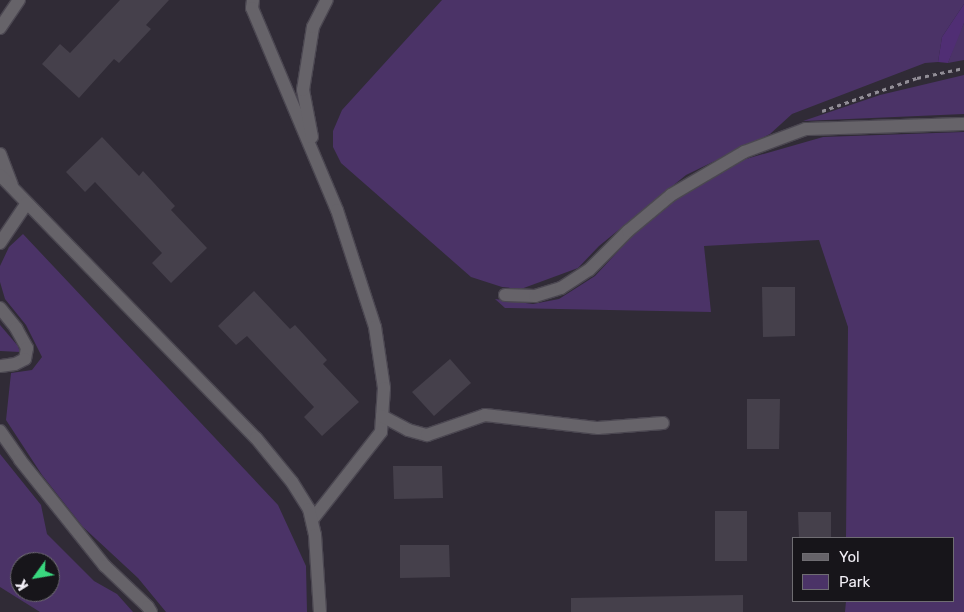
<!DOCTYPE html>
<style>
body{margin:0}
#map{position:relative;width:964px;height:612px;overflow:hidden;background:#302b36;font-family:Rubik,sans-serif}
div>[style]{position:absolute}
.green>*{inset:0;background:#4b3367}
.water>*{inset:0;background:#502e74}
.building>*{inset:0;background:#45404b}
.path>*{height:3px;margin-top:-1.5px;transform-origin:0;background:repeating-linear-gradient(90deg,#918d96 0 4px,transparent 0 8px)}
.roads{filter:drop-shadow(1px 0 #4b4751) drop-shadow(-1px 0 #4b4751) drop-shadow(0 1px #4b4751) drop-shadow(0 -1px #4b4751)}
.minor>*{height:12px;margin:-6px;padding:0 6px;transform-origin:6px;border-radius:6px;background:#666369}
span{translate:-50% -50%;white-space:nowrap;text-align:center;line-height:1.15;-webkit-text-stroke:4px #17151a;paint-order:stroke}
.legend{position:absolute;left:792px;top:537px;width:162px;height:65px;box-sizing:border-box;background:#17151a;border:1px solid #6f6d72;margin:0;padding:6px 9px;list-style:none;font-size:15px;color:#f3f0f7}
.legend li{display:flex;align-items:center;gap:10px;height:25px}
.legend b{width:25px;border:1px solid #6f6d72}
.north{position:absolute;left:10px;top:552px;width:50px;height:50px;box-sizing:border-box;background:#17151a;border:1px solid #6f6d72;border-radius:50%;rotate:238deg;font-size:14px;font-weight:700;line-height:20px;text-align:center;color:#f3f0f7}
.north::after{content:'';display:block;margin:auto;width:18px;height:22px;background:#39d87f;clip-path:polygon(50% 0,100% 100%,50% 72%,0 100%)}
</style>
<div id="map">
<div class="green">
<div style="clip-path:polygon(442px 0,964px 0,964px 4px,942px 37px,938px 62px,925px 63px,792px 114px,770px 134px,686px 175px,599px 246px,578px 268px,521px 289px,502px 287px,471px 277px,341px 163px,333px 147px,333px 131px,342px 110px)"></div>
<div style="clip-path:polygon(964px 23px,964px 60px,948px 63px,958px 35px)"></div>
<div style="clip-path:polygon(964px 75px,964px 114px,803px 121px,880px 95px)"></div>
<div style="clip-path:polygon(964px 132px,964px 612px,845px 612px,846px 601px,953px 601px,953px 538px,846px 538px,848px 327px,819px 240px,704px 246px,711px 312px,505px 308px,495px 299px,533px 304px,559px 299px,595px 276px,636px 232px,681px 196px,746px 159px,823px 137px)"></div>
<div style="clip-path:polygon(23px 234px,278px 505px,306px 566px,307px 612px,166px 612px,138px 578px,83px 527px,42px 475px,6px 420px,11px 373px,32px 370px,42px 357px,26px 325px,5px 299px,0 282px,0 266px,9px 247px)"></div>
<div style="clip-path:polygon(0 325px,18px 346px,20px 352px,0 351px)"></div>
<div style="clip-path:polygon(evenodd,0 454px,41px 505px,47px 534px,94px 581px,117px 594px,133px 612px,40px 612px,0 587px,0 454px,20px 562px,50px 562px,50px 592px,20px 592px,20px 562px)"></div>
</div>
<div class="water">
<div style="clip-path:polygon(964px 4px,964px 23px,948px 63px,938px 62px,942px 37px)"></div>
</div>
<div class="building">
<div style="clip-path:polygon(120px 0,169px 0,146px 25px,151px 29px,119px 63px,114px 59px,79px 98px,42px 64px,60px 44px,70px 53px)"></div>
<div style="clip-path:polygon(102px 137px,139px 176px,143px 171px,175px 206px,171px 210px,207px 248px,171px 283px,152px 263px,162px 253px,95px 182px,85px 192px,66px 172px)"></div>
<div style="clip-path:polygon(762px 287px,795px 287px,795px 336px,763px 337px)"></div>
<div style="clip-path:polygon(254px 291px,290px 329px,295px 325px,327px 360px,323px 364px,359px 402px,322px 436px,304px 417px,314px 407px,247px 336px,236px 345px,218px 326px)"></div>
<div style="clip-path:polygon(450px 359px,471px 383px,434px 416px,412px 392px)"></div>
<div style="clip-path:polygon(747px 399px,780px 399px,779px 449px,747px 449px)"></div>
<div style="clip-path:polygon(393px 466px,442px 466px,443px 498px,394px 499px)"></div>
<div style="clip-path:polygon(715px 511px,747px 511px,747px 561px,715px 561px)"></div>
<div style="clip-path:polygon(798px 512px,831px 512px,831px 538px,799px 538px)"></div>
<div style="clip-path:polygon(400px 545px,449px 545px,450px 577px,400px 578px)"></div>
<div style="clip-path:polygon(743px 595px,743px 612px,571px 612px,571px 598px)"></div>
</div>
<div class="path">
<div style="left:822px;top:111px;width:101px;rotate:-19.2deg"></div>
<div style="left:917px;top:78px;width:48px;rotate:-12deg"></div>
</div>
<div class="roads">
<div class="minor">
<div style="left:253px;top:0;width:8px;rotate:97deg"></div>
<div style="left:252px;top:8px;width:219px;rotate:67.2deg"></div>
<div style="left:337px;top:210px;width:123px;rotate:72deg"></div>
<div style="left:375px;top:327px;width:62px;rotate:81.6deg"></div>
<div style="left:384px;top:388px;width:44px;rotate:93.9deg"></div>
<div style="left:381px;top:432px;width:112px;rotate:128.1deg"></div>
<div style="left:0;top:28px;width:34px;rotate:-56deg"></div>
<div style="left:312px;top:137px;width:48px;rotate:-100.8deg"></div>
<div style="left:303px;top:90px;width:64px;rotate:-81deg"></div>
<div style="left:313px;top:27px;width:30px;rotate:-63deg"></div>
<div style="left:0;top:154px;width:33px;rotate:69deg"></div>
<div style="left:0;top:175px;width:367px;rotate:45.8deg"></div>
<div style="left:256px;top:438px;width:57px;rotate:50.7deg"></div>
<div style="left:292px;top:482px;width:32px;rotate:58deg"></div>
<div style="left:309px;top:509px;width:27px;rotate:77deg"></div>
<div style="left:315px;top:535px;width:77px;rotate:86.3deg"></div>
<div style="left:0;top:243px;width:48px;rotate:-56deg"></div>
<div style="left:505px;top:295px;width:30px;rotate:2deg"></div>
<div style="left:535px;top:296px;width:27px;rotate:-17deg"></div>
<div style="left:561px;top:288px;width:33px;rotate:-33deg"></div>
<div style="left:589px;top:270px;width:55px;rotate:-45deg"></div>
<div style="left:628px;top:231px;width:56px;rotate:-39.9deg"></div>
<div style="left:671px;top:195px;width:85px;rotate:-30.5deg"></div>
<div style="left:744px;top:152px;width:66px;rotate:-20.4deg"></div>
<div style="left:806px;top:129px;width:158px;rotate:-1.8deg"></div>
<div style="left:0;top:308px;width:26px;rotate:51deg"></div>
<div style="left:16px;top:328px;width:23px;rotate:61deg"></div>
<div style="left:27px;top:348px;width:11px;rotate:100deg"></div>
<div style="left:25px;top:359px;width:11px;rotate:153deg"></div>
<div style="left:15px;top:364px;width:15px;rotate:172deg"></div>
<div style="left:382px;top:416px;width:30px;rotate:28deg"></div>
<div style="left:408px;top:430px;width:20px;rotate:15deg"></div>
<div style="left:427px;top:435px;width:61px;rotate:-19deg"></div>
<div style="left:485px;top:415px;width:114px;rotate:6.6deg"></div>
<div style="left:598px;top:428px;width:65px;rotate:-4.4deg"></div>
<div style="left:0;top:431px;width:35px;rotate:55deg"></div>
<div style="left:20px;top:460px;width:136px;rotate:51.3deg"></div>
<div style="left:105px;top:566px;width:59px;rotate:43.6deg"></div>
<div style="left:148px;top:607px;width:6px;rotate:59deg"></div>
</div>
</div>
<ul class="legend">
<li><b style="height:6px;background:#666369"></b>Yol</li>
<li><b style="height:14px;background:#4b3367"></b>Park</li>
</ul>
<div class="north">K</div>
</div>
